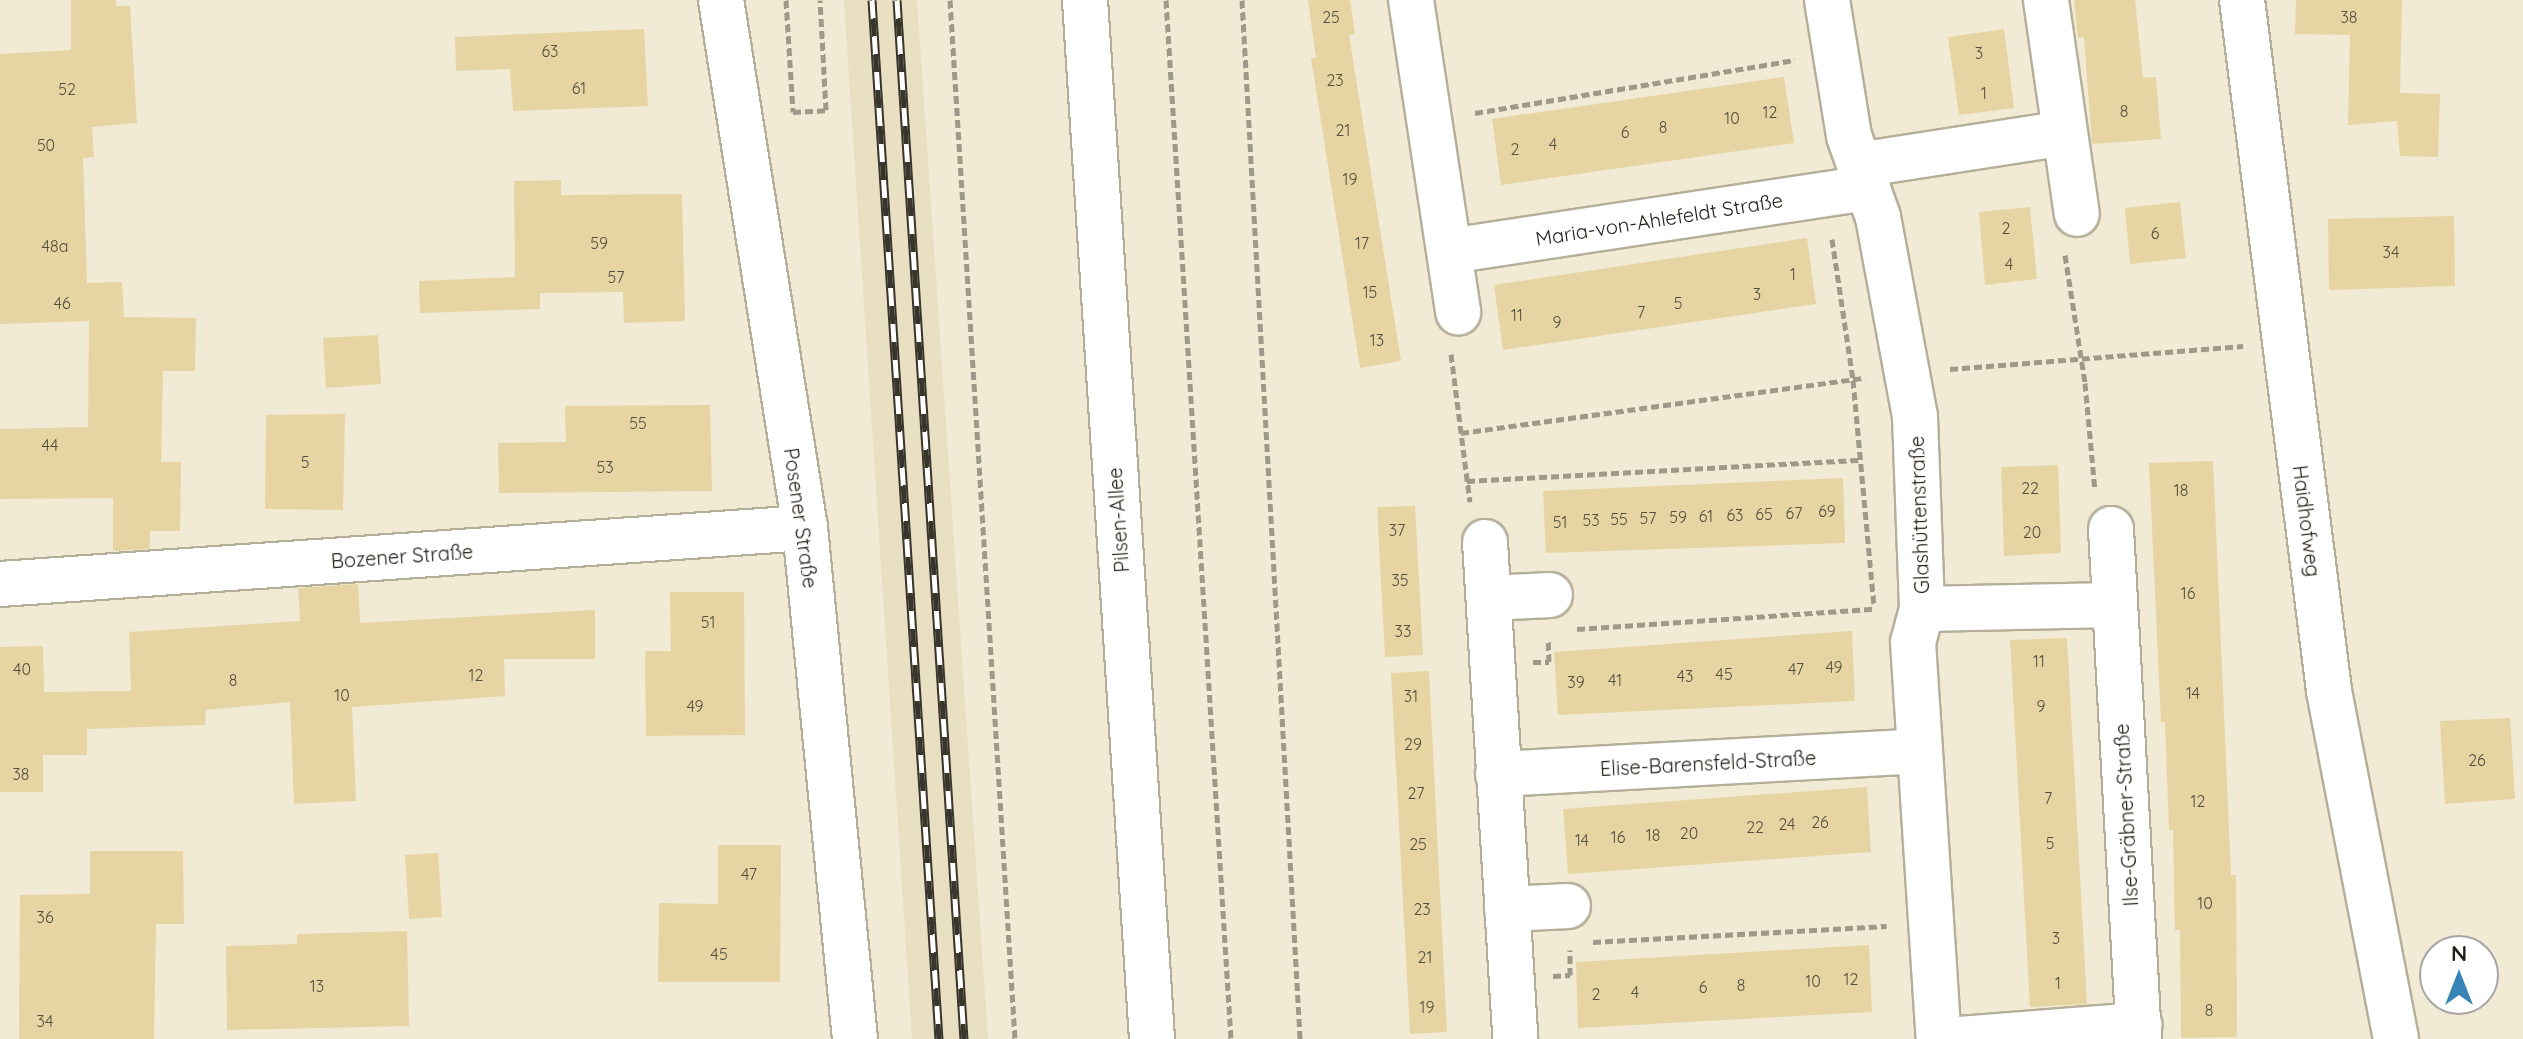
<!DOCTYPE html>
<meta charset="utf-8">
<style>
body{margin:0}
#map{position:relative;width:2523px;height:1039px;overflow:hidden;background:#f1ead4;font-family:Quicksand,sans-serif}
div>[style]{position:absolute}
.built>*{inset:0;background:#e9dfc3}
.building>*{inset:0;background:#e6d5a3}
.path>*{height:5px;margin-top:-2.5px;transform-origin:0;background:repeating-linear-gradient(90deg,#9e9989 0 8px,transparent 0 12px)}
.roads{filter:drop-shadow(2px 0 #b5af9a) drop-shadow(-2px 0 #b5af9a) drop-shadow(0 2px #b5af9a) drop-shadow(0 -2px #b5af9a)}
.minor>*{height:44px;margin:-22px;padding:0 22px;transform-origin:22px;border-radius:22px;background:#fff}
.major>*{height:44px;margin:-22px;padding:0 22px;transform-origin:22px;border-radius:22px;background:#fff}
.rail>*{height:9px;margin-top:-4.5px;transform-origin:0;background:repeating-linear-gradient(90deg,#fff 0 18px,#39352c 0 36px);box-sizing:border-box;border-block:2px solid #39352c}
span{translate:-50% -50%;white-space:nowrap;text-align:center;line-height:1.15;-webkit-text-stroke:6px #fff;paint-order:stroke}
.number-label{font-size:16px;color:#544e3c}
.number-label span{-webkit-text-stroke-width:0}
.street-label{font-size:20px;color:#242119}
.north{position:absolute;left:2419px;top:935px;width:80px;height:80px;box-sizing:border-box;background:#fff;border:2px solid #a7a6a3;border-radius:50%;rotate:0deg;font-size:22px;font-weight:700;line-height:32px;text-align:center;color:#242119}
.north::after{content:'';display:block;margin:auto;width:28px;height:36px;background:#3785b7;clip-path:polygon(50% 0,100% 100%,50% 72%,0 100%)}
</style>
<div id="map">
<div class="built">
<div style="clip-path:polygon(844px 0,917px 0,988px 1039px,912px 1039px)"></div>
</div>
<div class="building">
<div style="clip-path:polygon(71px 0,116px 0,116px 6px,130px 6px,137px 123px,92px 127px,94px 157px,83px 158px,87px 283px,122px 282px,124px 317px,196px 318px,195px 371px,163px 371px,161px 462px,181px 462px,180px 531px,150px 531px,150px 549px,113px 551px,113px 498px,0 499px,0 429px,88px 427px,89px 321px,0 324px,0 54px,71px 50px)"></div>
<div style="clip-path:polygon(1308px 0,1350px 0,1355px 34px,1349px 35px,1401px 361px,1360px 368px,1311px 58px,1316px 58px)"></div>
<div style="clip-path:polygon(2074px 0,2135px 0,2143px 78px,2156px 77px,2161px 139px,2092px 144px,2084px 37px,2078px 38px)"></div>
<div style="clip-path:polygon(2296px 0,2402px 0,2400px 93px,2440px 94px,2438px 157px,2400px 156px,2397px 121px,2348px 125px,2350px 35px,2295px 34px)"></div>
<div style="clip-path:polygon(644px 29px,648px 106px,513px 111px,510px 69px,456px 71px,455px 37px)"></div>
<div style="clip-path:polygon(2004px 29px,2014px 108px,1959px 115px,1948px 37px)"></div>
<div style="clip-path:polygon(1784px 77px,1794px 143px,1501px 185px,1492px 119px)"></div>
<div style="clip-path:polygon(561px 180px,561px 195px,682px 194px,685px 321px,624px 323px,623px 292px,540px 293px,540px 309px,420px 313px,419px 281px,515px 277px,514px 181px)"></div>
<div style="clip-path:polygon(2180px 202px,2186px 258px,2130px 264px,2125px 208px)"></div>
<div style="clip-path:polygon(2030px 207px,2037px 279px,1985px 285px,1979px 212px)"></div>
<div style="clip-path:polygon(2454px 216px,2455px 286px,2329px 290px,2328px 219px)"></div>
<div style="clip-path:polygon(1807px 238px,1816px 304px,1503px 350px,1494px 285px)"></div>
<div style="clip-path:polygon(378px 335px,381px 384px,326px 388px,323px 338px)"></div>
<div style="clip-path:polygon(710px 405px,712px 491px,499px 493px,498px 443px,566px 442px,565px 406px)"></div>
<div style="clip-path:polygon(345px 414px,343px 510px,265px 509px,266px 415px)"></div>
<div style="clip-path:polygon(2213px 461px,2231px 875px,2236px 875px,2237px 1037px,2181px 1038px,2180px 930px,2175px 930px,2173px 830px,2169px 830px,2165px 722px,2161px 722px,2149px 463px)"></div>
<div style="clip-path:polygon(2058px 465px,2061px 553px,2004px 556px,2001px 467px)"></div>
<div style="clip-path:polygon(1843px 478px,1845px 543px,1546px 553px,1543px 491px)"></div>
<div style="clip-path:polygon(1415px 506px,1423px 655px,1385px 657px,1377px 507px)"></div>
<div style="clip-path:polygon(358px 584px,360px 623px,595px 610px,595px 659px,504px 659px,505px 696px,352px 707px,356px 801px,294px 804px,290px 702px,206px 710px,205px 725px,87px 729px,87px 755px,43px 755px,43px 792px,0 792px,0 647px,43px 646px,44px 692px,131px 691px,129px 632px,300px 621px,298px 588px)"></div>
<div style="clip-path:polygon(670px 592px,744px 592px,745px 735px,646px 736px,645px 651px,671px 651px)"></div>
<div style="clip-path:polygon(1852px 631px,1855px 701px,1558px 715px,1554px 652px)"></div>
<div style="clip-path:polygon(2067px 638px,2087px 1004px,2030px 1007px,2010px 640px)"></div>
<div style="clip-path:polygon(1429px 671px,1447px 1032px,1410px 1034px,1391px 673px)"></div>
<div style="clip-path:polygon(2510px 718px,2515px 799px,2445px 804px,2440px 721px)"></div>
<div style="clip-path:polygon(1867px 787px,1871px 852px,1568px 874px,1563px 809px)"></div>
<div style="clip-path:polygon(718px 845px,781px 845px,780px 982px,658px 982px,659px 903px,718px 904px)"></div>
<div style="clip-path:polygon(90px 851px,183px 851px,184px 924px,156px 924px,154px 1039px,19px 1039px,20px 895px,90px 894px)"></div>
<div style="clip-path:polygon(438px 853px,442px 917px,409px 919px,405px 855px)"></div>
<div style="clip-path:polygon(407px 931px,409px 1026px,227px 1030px,226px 946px,297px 944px,297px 934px)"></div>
<div style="clip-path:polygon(1869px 945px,1872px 1012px,1578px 1028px,1576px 962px)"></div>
</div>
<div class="path">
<div style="left:786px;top:0;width:112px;rotate:86.4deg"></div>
<div style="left:793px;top:112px;width:33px;rotate:-3deg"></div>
<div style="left:826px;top:110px;width:110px;rotate:-93.1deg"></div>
<div style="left:950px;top:0;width:1041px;rotate:86.42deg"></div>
<div style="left:1166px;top:0;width:1041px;rotate:86.42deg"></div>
<div style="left:1242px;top:0;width:1041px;rotate:86.8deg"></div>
<div style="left:1475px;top:113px;width:324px;rotate:-9.4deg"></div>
<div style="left:1832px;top:239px;width:143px;rotate:81.5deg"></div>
<div style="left:1853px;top:380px;width:227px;rotate:84.7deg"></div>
<div style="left:2065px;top:255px;width:130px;rotate:81.1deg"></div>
<div style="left:2085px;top:383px;width:108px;rotate:84.7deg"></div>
<div style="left:1451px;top:354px;width:149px;rotate:82.7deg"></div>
<div style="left:1950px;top:369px;width:294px;rotate:-4.5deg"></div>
<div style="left:1461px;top:433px;width:408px;rotate:-7.8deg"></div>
<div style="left:1467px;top:481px;width:395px;rotate:-3.1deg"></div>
<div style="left:1577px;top:629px;width:298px;rotate:-3.9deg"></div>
<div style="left:1533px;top:662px;width:16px"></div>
<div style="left:1549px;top:662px;width:23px;rotate:-92deg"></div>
<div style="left:1593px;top:942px;width:294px;rotate:-3.1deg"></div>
<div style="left:1553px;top:976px;width:17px;rotate:-3deg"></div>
<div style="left:1570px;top:975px;width:25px;rotate:-90deg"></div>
</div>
<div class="roads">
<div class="minor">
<div style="left:721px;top:0;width:535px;rotate:80.96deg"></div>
<div style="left:805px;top:528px;width:513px;rotate:84.41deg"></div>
<div style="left:1411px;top:0;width:316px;rotate:81.4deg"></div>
<div style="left:1827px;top:0;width:138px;rotate:80.8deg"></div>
<div style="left:1849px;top:136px;width:86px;rotate:70.3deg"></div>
<div style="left:1878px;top:217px;width:203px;rotate:79.5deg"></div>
<div style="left:1915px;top:417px;width:192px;rotate:87.9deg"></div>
<div style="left:1922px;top:609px;width:34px;rotate:105deg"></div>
<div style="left:1913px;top:642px;width:398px;rotate:86.3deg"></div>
<div style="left:2046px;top:0;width:216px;rotate:81.8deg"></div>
<div style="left:2242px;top:0;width:696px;rotate:82.82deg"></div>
<div style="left:2329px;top:691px;width:354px;rotate:79.1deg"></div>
<div style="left:1859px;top:165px;width:208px;rotate:-8.8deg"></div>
<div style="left:1450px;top:251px;width:423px;rotate:-8.6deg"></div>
<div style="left:2111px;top:529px;width:511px;rotate:86.86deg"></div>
<div style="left:1485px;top:542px;width:498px;rotate:86.5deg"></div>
<div style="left:0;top:584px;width:807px;rotate:-3.98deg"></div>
<div style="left:1489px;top:598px;width:61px;rotate:-2.8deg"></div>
<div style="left:1922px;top:609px;width:191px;rotate:-1.2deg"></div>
<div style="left:1498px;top:774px;width:420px;rotate:-3.1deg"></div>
<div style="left:1507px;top:909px;width:61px;rotate:-2.8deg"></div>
<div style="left:1960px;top:1039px;width:180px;rotate:-4.5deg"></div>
</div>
<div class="major">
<div style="left:1085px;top:0;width:1041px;rotate:86.31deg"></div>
</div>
</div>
<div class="rail">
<div style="left:872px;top:0;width:1041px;rotate:86.31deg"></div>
<div style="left:897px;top:0;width:1041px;rotate:86.31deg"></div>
</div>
<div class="number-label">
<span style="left:1331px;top:17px">25</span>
<span style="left:2349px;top:17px">38</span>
<span style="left:550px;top:51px">63</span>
<span style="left:1979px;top:53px">3</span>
<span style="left:1335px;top:80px">23</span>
<span style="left:579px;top:88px">61</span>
<span style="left:67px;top:89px">52</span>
<span style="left:1984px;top:93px">1</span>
<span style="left:2124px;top:111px">8</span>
<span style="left:1770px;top:112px">12</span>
<span style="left:1732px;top:118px">10</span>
<span style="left:1663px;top:127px">8</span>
<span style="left:1343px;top:130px">21</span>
<span style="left:1625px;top:132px">6</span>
<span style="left:1553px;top:144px">4</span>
<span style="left:46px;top:145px">50</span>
<span style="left:1515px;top:149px">2</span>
<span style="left:1350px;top:179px">19</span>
<span style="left:2006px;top:228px">2</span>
<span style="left:2155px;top:233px">6</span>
<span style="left:599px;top:243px">59</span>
<span style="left:1362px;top:243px">17</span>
<span style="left:55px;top:246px">48a</span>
<span style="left:2391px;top:252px">34</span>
<span style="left:2009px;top:264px">4</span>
<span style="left:1793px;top:274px">1</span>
<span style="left:616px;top:277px">57</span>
<span style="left:1370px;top:292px">15</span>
<span style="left:1757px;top:294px">3</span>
<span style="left:62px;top:303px">46</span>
<span style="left:1678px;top:303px">5</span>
<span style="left:1641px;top:312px">7</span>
<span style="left:1517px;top:315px">11</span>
<span style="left:1557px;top:322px">9</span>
<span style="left:1377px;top:340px">13</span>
<span style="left:638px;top:423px">55</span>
<span style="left:50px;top:445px">44</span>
<span style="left:305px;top:462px">5</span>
<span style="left:605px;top:467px">53</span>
<span style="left:2030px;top:488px">22</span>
<span style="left:2181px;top:490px">18</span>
<span style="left:1827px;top:511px">69</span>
<span style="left:1794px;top:513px">67</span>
<span style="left:1764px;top:514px">65</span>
<span style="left:1735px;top:515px">63</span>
<span style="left:1706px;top:516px">61</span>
<span style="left:1678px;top:517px">59</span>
<span style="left:1648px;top:518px">57</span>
<span style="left:1619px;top:519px">55</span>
<span style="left:1591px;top:520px">53</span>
<span style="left:1560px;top:522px">51</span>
<span style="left:1397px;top:530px">37</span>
<span style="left:2032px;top:532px">20</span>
<span style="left:1400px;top:580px">35</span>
<span style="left:2188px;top:593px">16</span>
<span style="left:708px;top:622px">51</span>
<span style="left:1403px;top:631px">33</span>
<span style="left:2039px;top:661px">11</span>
<span style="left:1834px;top:667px">49</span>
<span style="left:22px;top:669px">40</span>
<span style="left:1796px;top:669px">47</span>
<span style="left:1724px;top:674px">45</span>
<span style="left:476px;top:675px">12</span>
<span style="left:1685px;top:676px">43</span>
<span style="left:233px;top:680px">8</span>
<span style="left:1615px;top:680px">41</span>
<span style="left:1576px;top:682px">39</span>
<span style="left:2193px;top:693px">14</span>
<span style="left:342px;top:695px">10</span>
<span style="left:1411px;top:696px">31</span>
<span style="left:695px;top:706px">49</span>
<span style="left:2041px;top:706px">9</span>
<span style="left:1413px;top:744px">29</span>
<span style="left:2477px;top:760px">26</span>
<span style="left:21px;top:774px">38</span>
<span style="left:1416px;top:793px">27</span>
<span style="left:2048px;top:798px">7</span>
<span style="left:2198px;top:801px">12</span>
<span style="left:1820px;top:822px">26</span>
<span style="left:1787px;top:824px">24</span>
<span style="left:1755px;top:827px">22</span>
<span style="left:1689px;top:833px">20</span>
<span style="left:1653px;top:835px">18</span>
<span style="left:1618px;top:837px">16</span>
<span style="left:1582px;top:840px">14</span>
<span style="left:2050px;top:843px">5</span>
<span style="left:1418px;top:844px">25</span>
<span style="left:749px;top:874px">47</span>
<span style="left:2205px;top:903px">10</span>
<span style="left:1422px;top:909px">23</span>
<span style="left:45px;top:917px">36</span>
<span style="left:2056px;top:938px">3</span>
<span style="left:719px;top:954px">45</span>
<span style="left:1425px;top:957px">21</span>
<span style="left:1851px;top:979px">12</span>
<span style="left:1813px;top:981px">10</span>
<span style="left:2058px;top:983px">1</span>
<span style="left:1741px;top:985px">8</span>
<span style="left:317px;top:986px">13</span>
<span style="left:1703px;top:987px">6</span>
<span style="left:1635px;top:992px">4</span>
<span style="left:1596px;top:994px">2</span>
<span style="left:1427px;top:1007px">19</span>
<span style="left:2209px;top:1010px">8</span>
<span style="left:45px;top:1021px">34</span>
</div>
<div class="street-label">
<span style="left:1659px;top:219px;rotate:-9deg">Maria-von-Ahlefeldt Straße</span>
<span style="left:1919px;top:515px;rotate:-92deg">Glashüttenstraße</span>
<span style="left:801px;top:518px;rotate:82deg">Posener Straße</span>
<span style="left:1118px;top:520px;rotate:-94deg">Pilsen-Allee</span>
<span style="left:2307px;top:521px;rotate:83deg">Haidhofweg</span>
<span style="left:402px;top:556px;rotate:-4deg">Bozener Straße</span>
<span style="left:1708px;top:763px;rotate:-3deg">Elise-Barensfeld-Straße</span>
<span style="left:2126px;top:815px;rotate:-93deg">Ilse-Gräbner-Straße</span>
</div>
<div class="north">N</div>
</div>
